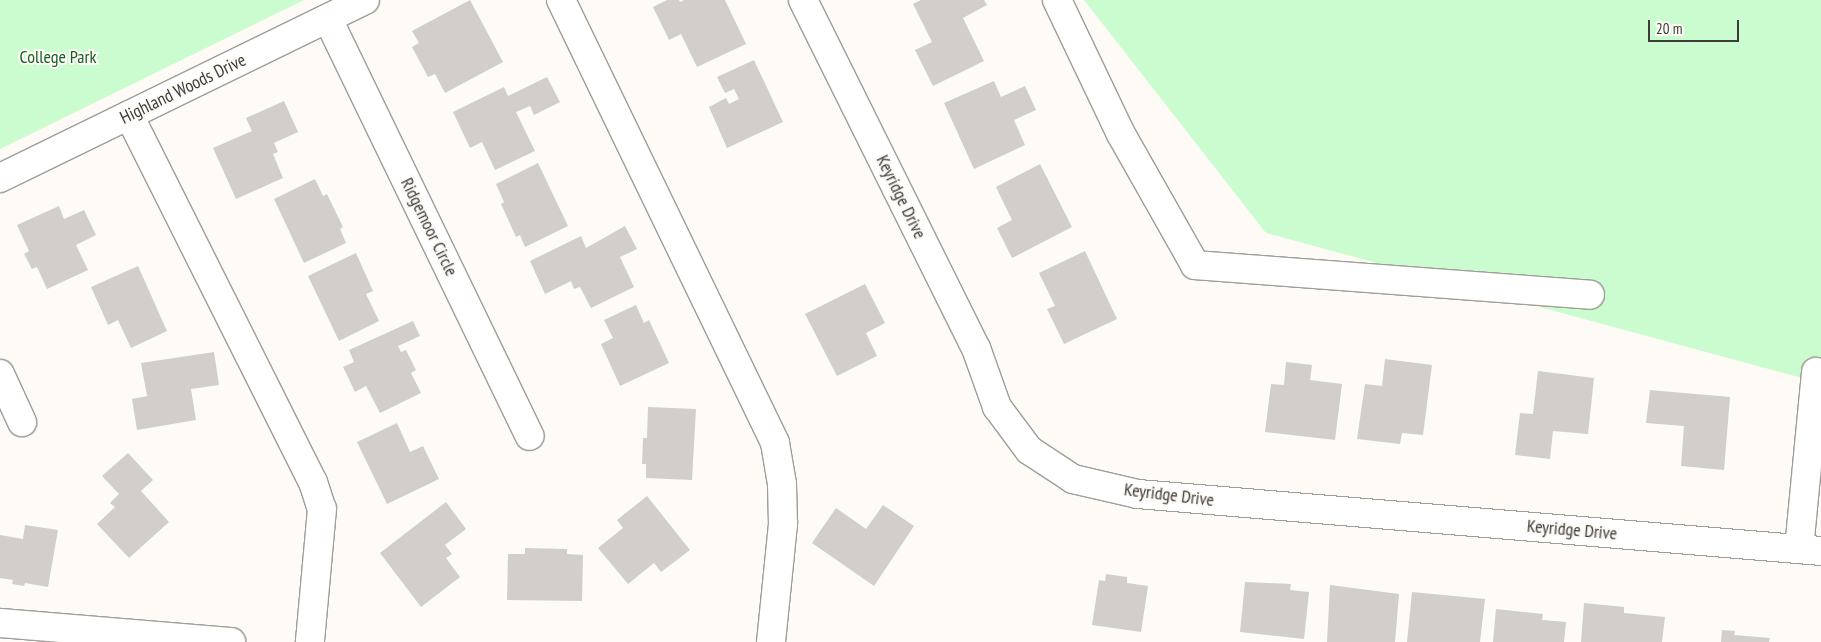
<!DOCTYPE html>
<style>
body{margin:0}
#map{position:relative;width:1821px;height:642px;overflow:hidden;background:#fefaf5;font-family:"PT Sans Narrow",sans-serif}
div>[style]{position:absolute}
.green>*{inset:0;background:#cafccf}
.building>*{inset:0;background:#d2ceca}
.roads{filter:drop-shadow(1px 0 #a09c98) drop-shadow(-1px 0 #a09c98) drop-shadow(0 1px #a09c98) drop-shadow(0 -1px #a09c98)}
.minor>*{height:28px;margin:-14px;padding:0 14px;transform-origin:14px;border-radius:14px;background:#fff}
span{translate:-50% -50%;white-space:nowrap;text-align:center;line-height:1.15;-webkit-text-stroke:4px #fefaf5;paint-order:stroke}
.park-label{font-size:18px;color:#165d27}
.street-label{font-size:18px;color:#3d3c3a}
.scale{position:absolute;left:1648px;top:20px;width:91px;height:22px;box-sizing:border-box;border:2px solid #3d3c3a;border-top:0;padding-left:6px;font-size:15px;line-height:18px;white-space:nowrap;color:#3d3c3a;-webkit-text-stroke:4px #fefaf5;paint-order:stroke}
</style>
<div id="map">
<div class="green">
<div style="clip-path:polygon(0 0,304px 0,0 149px)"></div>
<div style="clip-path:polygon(1084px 0,1821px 0,1821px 383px,1266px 233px)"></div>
</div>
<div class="building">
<div style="clip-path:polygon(470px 0,503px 62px,445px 93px,435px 74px,428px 77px,412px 47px,419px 43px,412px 31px)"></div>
<div style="clip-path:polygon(667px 0,679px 0,680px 2px,684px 0,725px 0,746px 44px,697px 67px,681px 34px,669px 40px,653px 7px)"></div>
<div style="clip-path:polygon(921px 0,984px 0,987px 5px,963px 18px,984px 61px,933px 86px,915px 50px,932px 42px,913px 4px)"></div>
<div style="clip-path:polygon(754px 60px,783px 122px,727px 148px,709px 107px,726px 98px,729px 104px,739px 99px,734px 89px,725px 93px,717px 77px)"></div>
<div style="clip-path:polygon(547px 77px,560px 102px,534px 115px,530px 106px,516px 112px,535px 151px,495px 170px,482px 142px,470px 148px,453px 112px,504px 87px,508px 96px)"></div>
<div style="clip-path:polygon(994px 81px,1001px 97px,1025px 86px,1036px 110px,1014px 120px,1025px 145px,974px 169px,944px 103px)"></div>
<div style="clip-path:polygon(284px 101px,298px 132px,274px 143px,278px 152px,273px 154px,283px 178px,236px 199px,213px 148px,252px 131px,246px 118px)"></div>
<div style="clip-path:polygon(538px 163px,568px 226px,525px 247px,520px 235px,516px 237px,501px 204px,504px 202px,496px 184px)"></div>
<div style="clip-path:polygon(1040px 164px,1072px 227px,1012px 258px,997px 228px,1012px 220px,996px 187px)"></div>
<div style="clip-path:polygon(315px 179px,323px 196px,327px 194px,343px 227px,340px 229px,346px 243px,304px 263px,274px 199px)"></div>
<div style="clip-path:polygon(59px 206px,64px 219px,84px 210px,96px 235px,76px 245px,88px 270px,47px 289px,37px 267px,32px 269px,24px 254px,29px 251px,17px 225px)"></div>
<div style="clip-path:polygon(625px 226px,637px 249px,620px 257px,634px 287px,591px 308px,580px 287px,574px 289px,571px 281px,545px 294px,530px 261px,581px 236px,586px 248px)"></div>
<div style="clip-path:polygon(1085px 251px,1117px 319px,1064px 344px,1047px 309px,1055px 306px,1039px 273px)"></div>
<div style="clip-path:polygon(356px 253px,373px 291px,366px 294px,379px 321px,339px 341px,308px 276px)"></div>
<div style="clip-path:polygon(138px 266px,167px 331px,131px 348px,118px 320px,108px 325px,91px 287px)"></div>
<div style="clip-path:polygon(865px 284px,885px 323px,866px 333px,877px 356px,837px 376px,805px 314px)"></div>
<div style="clip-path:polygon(636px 305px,644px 323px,649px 320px,669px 363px,620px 386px,601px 344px,613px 338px,604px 320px)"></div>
<div style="clip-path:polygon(413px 321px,420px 336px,398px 346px,401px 352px,406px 350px,416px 370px,411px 373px,421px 393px,380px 413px,366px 386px,355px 392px,343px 367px,354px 362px,349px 350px)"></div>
<div style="clip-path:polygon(214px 352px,219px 385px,191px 389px,196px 420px,137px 430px,132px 399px,147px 396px,141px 363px)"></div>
<div style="clip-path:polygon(1385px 359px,1432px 365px,1423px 435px,1402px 433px,1400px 444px,1357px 439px,1365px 384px,1382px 386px)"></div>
<div style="clip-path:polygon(1286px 362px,1312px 365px,1310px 380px,1342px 384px,1335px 440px,1265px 432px,1271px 384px,1284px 385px)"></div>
<div style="clip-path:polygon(1538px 371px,1594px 378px,1588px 434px,1553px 431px,1550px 459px,1515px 455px,1520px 413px,1533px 414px)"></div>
<div style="clip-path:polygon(1650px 390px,1730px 397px,1724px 470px,1681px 466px,1684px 426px,1646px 423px)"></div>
<div style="clip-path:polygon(648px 407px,696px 409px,692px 480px,646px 478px,646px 464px,642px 464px,643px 438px,647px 438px)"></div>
<div style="clip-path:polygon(397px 423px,410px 452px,423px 446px,439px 479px,387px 504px,357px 442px)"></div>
<div style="clip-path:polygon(128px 453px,153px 480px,141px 491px,169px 522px,129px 558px,97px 524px,115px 507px,110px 503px,119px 494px,102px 476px)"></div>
<div style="clip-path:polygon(647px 496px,690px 550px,661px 572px,654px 563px,628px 584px,598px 548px,623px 528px,617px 520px)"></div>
<div style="clip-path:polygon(446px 502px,466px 529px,445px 545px,452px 554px,446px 558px,460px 577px,421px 607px,380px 553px)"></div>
<div style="clip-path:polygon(883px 505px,914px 526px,874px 586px,812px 543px,836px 508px,866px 529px)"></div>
<div style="clip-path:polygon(25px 525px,58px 530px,48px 587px,25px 583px,24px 586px,12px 584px,13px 580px,0 578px,0 535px,23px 539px)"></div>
<div style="clip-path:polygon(525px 548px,567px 549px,567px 554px,583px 555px,582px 601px,507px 600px,508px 554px,525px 554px)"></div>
<div style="clip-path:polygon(1106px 574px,1127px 577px,1127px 583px,1148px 586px,1141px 632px,1092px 625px,1099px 580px,1105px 581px)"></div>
<div style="clip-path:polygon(1245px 582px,1291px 584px,1290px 590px,1309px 592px,1304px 639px,1240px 632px)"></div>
<div style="clip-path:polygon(1330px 585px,1399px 594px,1395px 642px,1327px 642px)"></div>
<div style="clip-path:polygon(1412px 592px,1485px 599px,1480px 642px,1407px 642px)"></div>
<div style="clip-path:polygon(1584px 603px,1624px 607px,1624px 613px,1665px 617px,1662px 642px,1581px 642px)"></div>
<div style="clip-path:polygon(1496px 609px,1543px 614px,1542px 620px,1566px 622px,1564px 642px,1493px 642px)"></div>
<div style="clip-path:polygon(1722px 630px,1735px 631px,1734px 635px,1770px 638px,1769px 642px,1721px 642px)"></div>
</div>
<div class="roads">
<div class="minor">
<div style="left:561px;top:0;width:492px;rotate:64.2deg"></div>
<div style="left:775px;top:443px;width:42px;rotate:80.3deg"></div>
<div style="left:782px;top:484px;width:40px;rotate:88.6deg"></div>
<div style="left:783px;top:524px;width:119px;rotate:95.8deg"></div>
<div style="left:803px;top:0;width:389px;rotate:63.6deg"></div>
<div style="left:976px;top:348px;width:63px;rotate:70.4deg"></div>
<div style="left:997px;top:407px;width:54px;rotate:53.3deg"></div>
<div style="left:1029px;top:450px;width:53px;rotate:33.4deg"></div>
<div style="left:1073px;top:479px;width:67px;rotate:13deg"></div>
<div style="left:1138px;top:494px;width:685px;rotate:4.77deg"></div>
<div style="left:1057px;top:0;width:148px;rotate:64.5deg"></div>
<div style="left:1121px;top:134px;width:150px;rotate:60.5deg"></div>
<div style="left:1195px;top:265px;width:396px;rotate:4.3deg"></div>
<div style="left:328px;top:19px;width:463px;rotate:64.2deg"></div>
<div style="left:129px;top:115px;width:411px;rotate:63.4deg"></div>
<div style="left:313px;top:482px;width:28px;rotate:72deg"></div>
<div style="left:322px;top:509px;width:134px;rotate:95.2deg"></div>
<div style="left:0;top:178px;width:406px;rotate:-26deg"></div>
<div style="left:0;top:374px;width:53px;rotate:65.4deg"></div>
<div style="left:1799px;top:549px;width:178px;rotate:-84.5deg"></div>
<div style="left:0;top:623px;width:232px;rotate:4.7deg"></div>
</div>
</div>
<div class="park-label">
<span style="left:58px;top:57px">College Park</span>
</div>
<div class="street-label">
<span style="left:183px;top:89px;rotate:-26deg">Highland Woods Drive</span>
<span style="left:901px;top:197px;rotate:64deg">Keyridge Drive</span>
<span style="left:429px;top:227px;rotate:64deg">Ridgemoor Circle</span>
<span style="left:1169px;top:495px;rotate:7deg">Keyridge Drive</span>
<span style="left:1572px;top:530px;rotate:5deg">Keyridge Drive</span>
</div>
<div class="scale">20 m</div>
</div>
